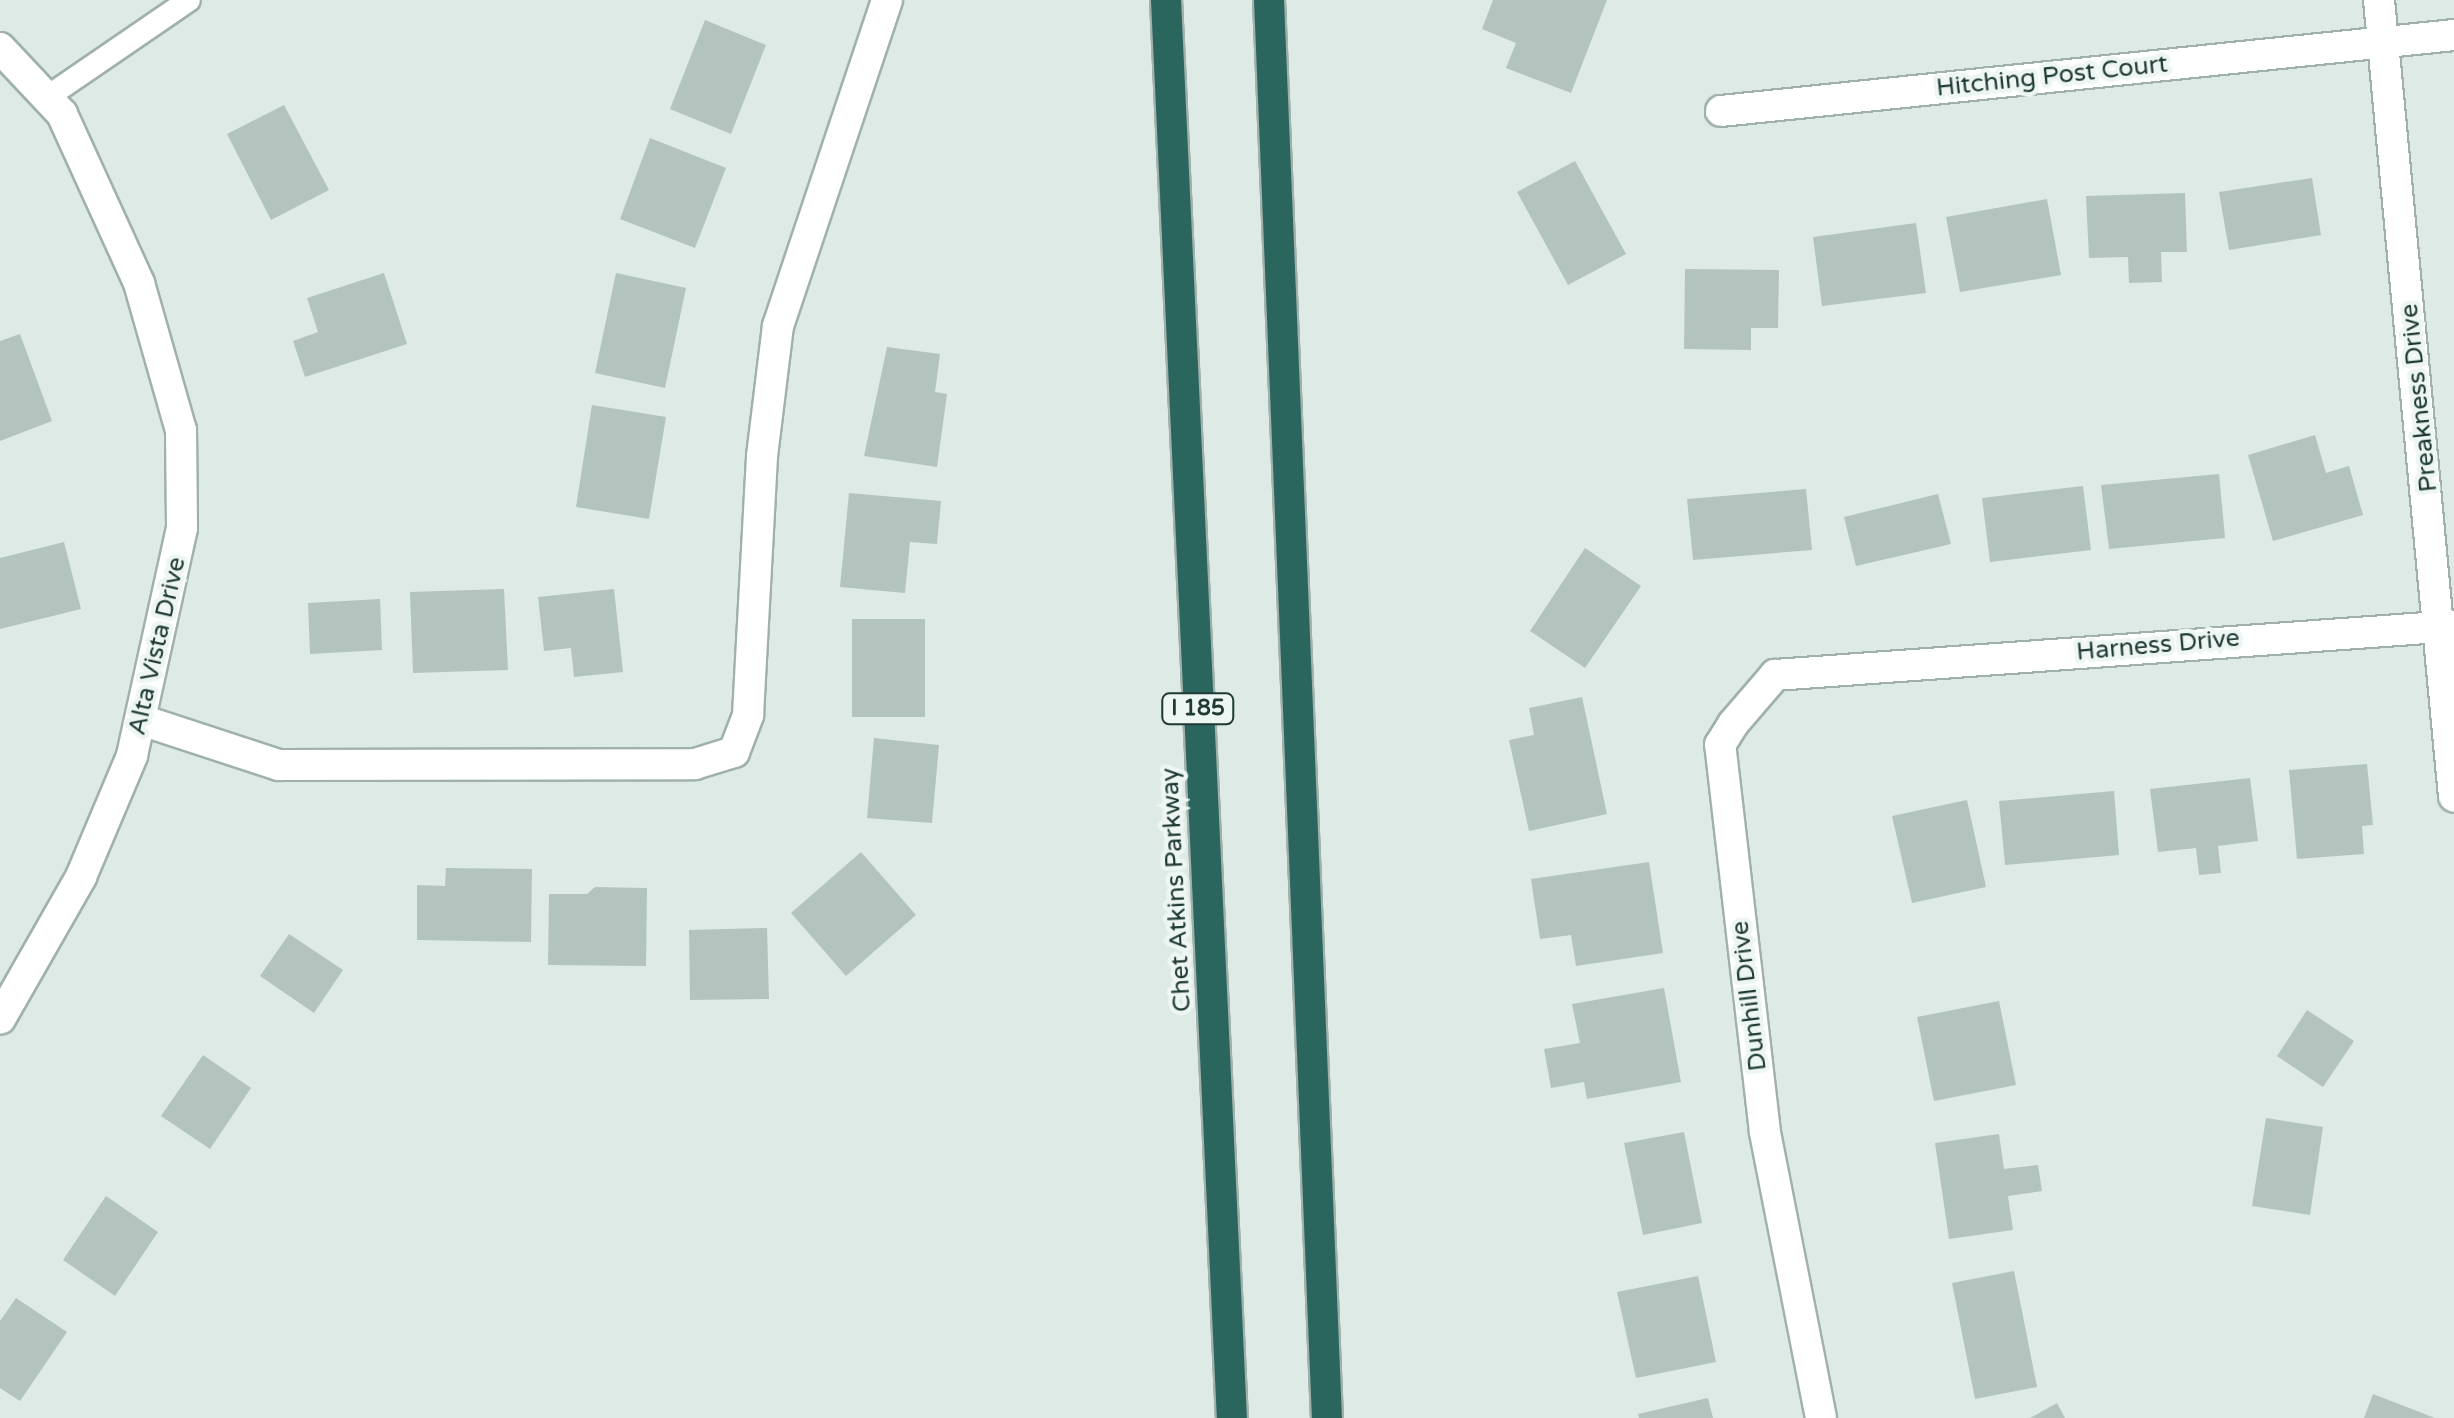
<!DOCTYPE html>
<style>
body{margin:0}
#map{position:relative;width:2454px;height:1418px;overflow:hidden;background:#ddeae5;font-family:"Varela Round",sans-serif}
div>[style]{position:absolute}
.building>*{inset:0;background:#b3c4be}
.roads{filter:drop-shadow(2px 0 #a0b1ac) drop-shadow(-2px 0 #a0b1ac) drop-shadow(0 2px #a0b1ac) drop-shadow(0 -2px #a0b1ac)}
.service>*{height:22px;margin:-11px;padding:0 11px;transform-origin:11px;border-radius:11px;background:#fff}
.minor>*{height:30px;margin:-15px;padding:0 15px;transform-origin:15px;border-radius:15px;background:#fff}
.motorway>*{height:30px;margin:-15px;padding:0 15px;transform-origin:15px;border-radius:15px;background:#2a665e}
span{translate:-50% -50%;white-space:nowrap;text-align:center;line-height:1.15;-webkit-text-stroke:9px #edf6f3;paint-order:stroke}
.shield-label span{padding:2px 8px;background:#edf6f3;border:2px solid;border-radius:8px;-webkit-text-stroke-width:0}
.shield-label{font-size:22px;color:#1f3934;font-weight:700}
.street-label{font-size:25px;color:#1f3934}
</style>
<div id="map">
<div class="building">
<div style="clip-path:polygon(1493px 0,1607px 0,1571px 93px,1506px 68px,1516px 43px,1482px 29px)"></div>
<div style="clip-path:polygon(705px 20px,766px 45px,731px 134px,670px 109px)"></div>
<div style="clip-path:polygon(284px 105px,329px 190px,271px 220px,227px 134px)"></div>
<div style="clip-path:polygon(650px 138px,726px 168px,695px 248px,620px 219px)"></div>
<div style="clip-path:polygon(1575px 161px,1626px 254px,1568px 285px,1517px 192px)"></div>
<div style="clip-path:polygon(2312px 178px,2321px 235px,2229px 250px,2219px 192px)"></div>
<div style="clip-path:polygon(2185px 193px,2187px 252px,2161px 252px,2162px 282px,2129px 283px,2128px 257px,2089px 258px,2086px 196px)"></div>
<div style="clip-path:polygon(2047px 199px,2061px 275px,1960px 292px,1946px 217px)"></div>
<div style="clip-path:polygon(1916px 223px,1926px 293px,1822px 306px,1813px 237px)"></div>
<div style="clip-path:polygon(1685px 269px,1779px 270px,1778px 328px,1751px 328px,1751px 350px,1684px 349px)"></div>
<div style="clip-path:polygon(384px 273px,407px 344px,305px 377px,293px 341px,318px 332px,307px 298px)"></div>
<div style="clip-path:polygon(616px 273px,686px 288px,665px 388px,595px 373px)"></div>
<div style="clip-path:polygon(20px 334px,52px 421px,0 441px,0 341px)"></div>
<div style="clip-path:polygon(887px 347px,940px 354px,935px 392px,947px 394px,937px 467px,864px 456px)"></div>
<div style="clip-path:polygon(592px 405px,666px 417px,649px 519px,576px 507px)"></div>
<div style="clip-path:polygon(2315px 435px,2326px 473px,2349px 466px,2363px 515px,2273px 541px,2248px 455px)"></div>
<div style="clip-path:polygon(2219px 474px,2225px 538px,2109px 549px,2101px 485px)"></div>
<div style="clip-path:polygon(2083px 486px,2091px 550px,1990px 562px,1982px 498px)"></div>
<div style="clip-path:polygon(1806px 489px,1812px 550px,1693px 560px,1687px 499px)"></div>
<div style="clip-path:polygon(849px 493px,941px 501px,937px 544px,910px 542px,905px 593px,840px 587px)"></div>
<div style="clip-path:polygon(1938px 494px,1951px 544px,1856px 566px,1844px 517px)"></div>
<div style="clip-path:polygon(64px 542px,81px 609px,0 629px,0 558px)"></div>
<div style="clip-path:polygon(1585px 548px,1641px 586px,1585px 668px,1530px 631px)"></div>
<div style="clip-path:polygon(504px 589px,508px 670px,413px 673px,410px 592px)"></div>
<div style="clip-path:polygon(614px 589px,623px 672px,574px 677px,571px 648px,544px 651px,538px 597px)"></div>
<div style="clip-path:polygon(380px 599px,382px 650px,310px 654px,308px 603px)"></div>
<div style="clip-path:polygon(852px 619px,925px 619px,925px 717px,852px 717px)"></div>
<div style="clip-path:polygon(1582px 697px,1607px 814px,1529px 831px,1509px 740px,1534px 735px,1529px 708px)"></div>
<div style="clip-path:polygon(874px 738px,939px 745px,932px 823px,867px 818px)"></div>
<div style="clip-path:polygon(2367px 764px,2373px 825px,2362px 826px,2364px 854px,2297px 859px,2289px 770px)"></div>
<div style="clip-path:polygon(2250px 778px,2258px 841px,2218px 846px,2221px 873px,2199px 875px,2196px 848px,2158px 852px,2150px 789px)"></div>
<div style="clip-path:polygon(2114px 791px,2119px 855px,2005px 865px,1999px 801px)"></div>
<div style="clip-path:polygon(1967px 800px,1986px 887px,1912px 903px,1892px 816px)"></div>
<div style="clip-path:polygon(861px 852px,916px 915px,846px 976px,791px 913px)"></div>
<div style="clip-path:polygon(1649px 862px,1663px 953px,1576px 966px,1571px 935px,1540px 939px,1531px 879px)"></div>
<div style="clip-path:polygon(446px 868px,532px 869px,531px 942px,417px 940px,417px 885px,445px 886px)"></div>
<div style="clip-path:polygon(595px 887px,647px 888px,646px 966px,548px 965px,549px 894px,587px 894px)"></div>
<div style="clip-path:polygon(767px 928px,769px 999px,690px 1000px,689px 930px)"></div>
<div style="clip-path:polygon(289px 934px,343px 970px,314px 1013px,260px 976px)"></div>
<div style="clip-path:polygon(1664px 988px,1681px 1082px,1587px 1099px,1584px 1082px,1551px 1088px,1544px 1049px,1580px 1043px,1572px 1004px)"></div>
<div style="clip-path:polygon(1999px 1001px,2016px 1085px,1934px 1101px,1917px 1017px)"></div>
<div style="clip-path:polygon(2307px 1010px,2354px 1041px,2323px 1087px,2277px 1056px)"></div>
<div style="clip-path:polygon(203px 1055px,251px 1088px,210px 1149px,161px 1116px)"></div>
<div style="clip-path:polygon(2266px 1118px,2323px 1127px,2310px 1215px,2252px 1206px)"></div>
<div style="clip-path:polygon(1684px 1132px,1702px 1223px,1643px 1235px,1624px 1143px)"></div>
<div style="clip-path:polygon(1999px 1134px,2004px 1169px,2038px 1165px,2042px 1191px,2008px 1196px,2013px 1230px,1949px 1239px,1935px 1143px)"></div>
<div style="clip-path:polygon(106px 1196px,158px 1232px,115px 1296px,63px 1260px)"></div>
<div style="clip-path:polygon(2014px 1271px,2037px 1387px,1975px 1399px,1952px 1283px)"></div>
<div style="clip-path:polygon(1698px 1276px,1716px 1362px,1636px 1378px,1617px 1292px)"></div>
<div style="clip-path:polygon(16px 1298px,67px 1332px,20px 1401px,0 1388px,0 1321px)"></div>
<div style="clip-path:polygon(2373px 1394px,2435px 1418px,2364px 1418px)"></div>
<div style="clip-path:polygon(1708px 1398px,1713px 1418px,1639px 1418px,1638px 1414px)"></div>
<div style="clip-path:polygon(2057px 1403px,2065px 1418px,2030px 1418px)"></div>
</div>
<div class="roads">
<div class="service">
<div style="left:46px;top:98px;width:173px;rotate:-34.4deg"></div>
</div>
<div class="minor">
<div style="left:2379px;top:0;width:800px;rotate:84.62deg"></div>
<div style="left:0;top:48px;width:91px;rotate:46.8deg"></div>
<div style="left:62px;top:114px;width:186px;rotate:65.5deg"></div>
<div style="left:139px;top:283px;width:153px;rotate:74.1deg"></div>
<div style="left:181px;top:430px;width:98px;rotate:89.4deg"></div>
<div style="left:182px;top:528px;width:233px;rotate:102.4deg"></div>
<div style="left:132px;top:756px;width:131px;rotate:112.9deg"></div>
<div style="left:81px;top:877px;width:163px;rotate:119.7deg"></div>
<div style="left:1721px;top:111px;width:737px;rotate:-5.92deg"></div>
<div style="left:141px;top:720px;width:145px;rotate:18.1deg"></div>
<div style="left:279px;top:765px;width:416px;rotate:-0.1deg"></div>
<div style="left:695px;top:764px;width:41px;rotate:-17.1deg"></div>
<div style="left:734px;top:752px;width:40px;rotate:-69deg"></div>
<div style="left:748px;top:715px;width:259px;rotate:-86.9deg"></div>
<div style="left:762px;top:456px;width:131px;rotate:-83deg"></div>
<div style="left:778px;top:326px;width:344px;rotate:-71.5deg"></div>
<div style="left:1821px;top:1418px;width:291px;rotate:-101.1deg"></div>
<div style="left:1765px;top:1132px;width:390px;rotate:-96.6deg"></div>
<div style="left:1720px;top:745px;width:25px;rotate:-58deg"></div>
<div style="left:1733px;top:724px;width:65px;rotate:-49.4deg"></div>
<div style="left:1775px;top:675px;width:681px;rotate:-4.13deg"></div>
</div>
<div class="motorway">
<div style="left:1166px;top:0;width:1420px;rotate:87.34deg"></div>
<div style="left:1269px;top:0;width:1419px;rotate:87.66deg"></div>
</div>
</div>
<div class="shield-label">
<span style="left:1198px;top:709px">I 185</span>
</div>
<div class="street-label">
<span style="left:2052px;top:76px;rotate:-6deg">Hitching Post Court</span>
<span style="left:2419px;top:398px;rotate:-96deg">Preakness Drive</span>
<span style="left:2158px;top:645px;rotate:-5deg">Harness Drive</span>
<span style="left:157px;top:646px;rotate:-77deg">Alta Vista Drive</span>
<span style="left:1176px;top:890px;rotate:-93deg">Chet Atkins Parkway</span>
<span style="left:1749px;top:996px;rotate:-97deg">Dunhill Drive</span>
</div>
</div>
